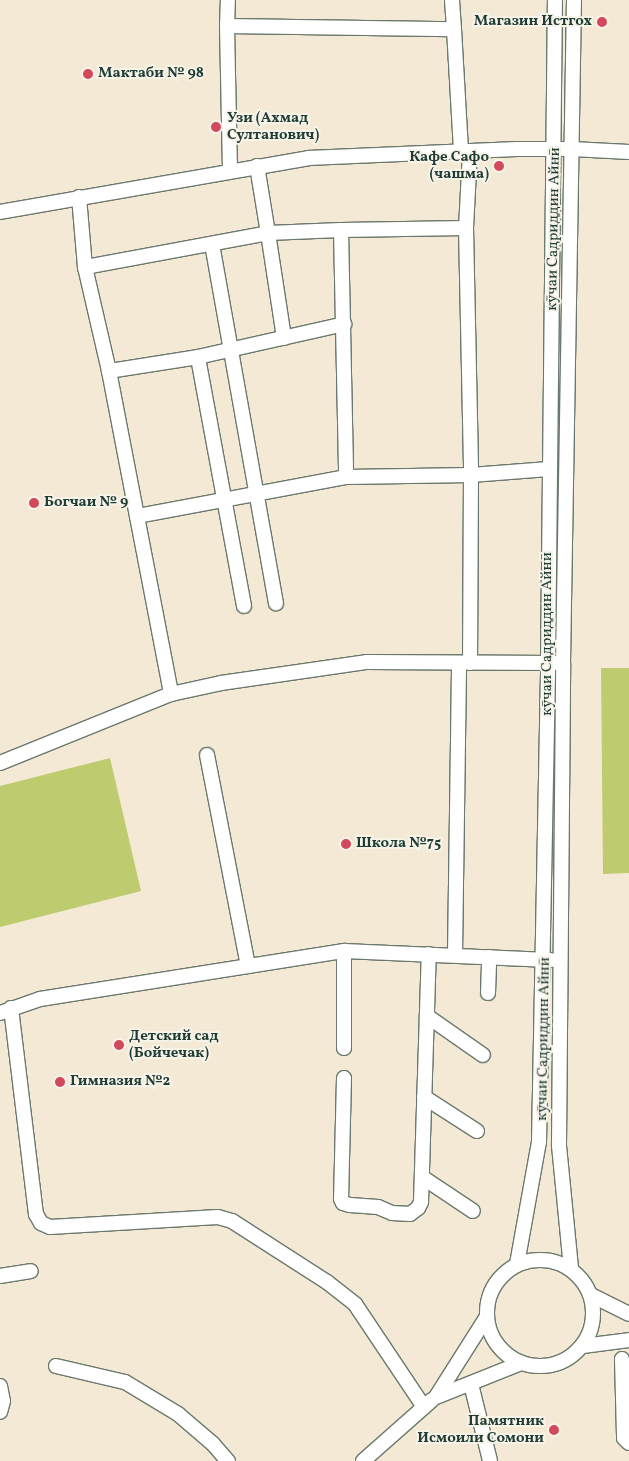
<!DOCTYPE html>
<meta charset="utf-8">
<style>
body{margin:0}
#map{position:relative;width:629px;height:1461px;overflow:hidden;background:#f4e9d5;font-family:Vollkorn,serif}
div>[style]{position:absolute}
.green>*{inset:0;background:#becc6f}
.roads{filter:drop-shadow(1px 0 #6a796c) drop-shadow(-1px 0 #6a796c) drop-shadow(0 1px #6a796c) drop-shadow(0 -1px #6a796c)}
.minor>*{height:14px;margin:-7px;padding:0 7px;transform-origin:7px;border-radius:7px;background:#fff}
.minor>.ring{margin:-7px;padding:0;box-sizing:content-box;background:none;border:14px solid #fff;border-radius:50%}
.dots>*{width:14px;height:14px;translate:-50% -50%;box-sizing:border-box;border:2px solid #f7f3e8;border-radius:50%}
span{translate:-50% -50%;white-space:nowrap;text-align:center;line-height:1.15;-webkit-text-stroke:4px #f7f3e8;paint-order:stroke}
.poi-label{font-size:15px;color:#1f3d34;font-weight:700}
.right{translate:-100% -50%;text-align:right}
.left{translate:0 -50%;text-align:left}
.street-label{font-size:15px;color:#1f3d34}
</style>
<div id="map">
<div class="green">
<div style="clip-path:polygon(601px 668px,629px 668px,629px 873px,603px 874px)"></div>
<div style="clip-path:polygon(110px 758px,141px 891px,0 927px,0 786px)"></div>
</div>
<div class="roads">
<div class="minor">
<div style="left:227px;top:26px;width:26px;rotate:-88deg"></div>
<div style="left:454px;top:29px;width:122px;rotate:86.7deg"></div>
<div style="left:257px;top:166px;width:68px;rotate:80.7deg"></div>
<div style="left:268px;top:233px;width:73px;rotate:-2.4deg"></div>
<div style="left:341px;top:230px;width:247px;rotate:88.8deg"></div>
<div style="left:346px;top:477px;width:125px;rotate:-0.9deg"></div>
<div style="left:471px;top:475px;width:78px;rotate:-4.4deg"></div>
<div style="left:230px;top:170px;width:144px;rotate:-91.2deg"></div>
<div style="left:227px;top:26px;width:227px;rotate:0.8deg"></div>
<div style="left:454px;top:29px;width:29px;rotate:-94deg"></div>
<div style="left:79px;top:197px;width:70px;rotate:85.1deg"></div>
<div style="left:85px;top:267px;width:107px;rotate:77deg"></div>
<div style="left:109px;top:371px;width:329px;rotate:79.1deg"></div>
<div style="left:0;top:212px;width:313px;rotate:-9.9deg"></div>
<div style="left:308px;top:158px;width:209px;rotate:-2.5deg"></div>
<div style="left:517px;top:149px;width:55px"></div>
<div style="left:572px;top:149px;width:57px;rotate:3deg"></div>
<div style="left:466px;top:228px;width:247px;rotate:88.8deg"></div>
<div style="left:471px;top:475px;width:188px;rotate:90.3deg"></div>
<div style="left:341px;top:230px;width:125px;rotate:-0.9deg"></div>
<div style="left:466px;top:228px;width:77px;rotate:-87deg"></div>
<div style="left:212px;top:244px;width:365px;rotate:79.9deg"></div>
<div style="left:85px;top:267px;width:186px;rotate:-10.5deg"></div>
<div style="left:268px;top:233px;width:106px;rotate:81.3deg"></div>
<div style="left:109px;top:371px;width:90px;rotate:-8.9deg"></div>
<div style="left:137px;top:516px;width:213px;rotate:-10.6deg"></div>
<div style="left:244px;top:606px;width:253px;rotate:-100.5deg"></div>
<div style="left:198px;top:357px;width:150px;rotate:-12.7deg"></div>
<div style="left:207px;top:755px;width:215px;rotate:79deg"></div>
<div style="left:0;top:763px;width:184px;rotate:-22deg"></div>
<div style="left:171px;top:694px;width:51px;rotate:-12.4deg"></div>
<div style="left:221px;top:683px;width:148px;rotate:-8.2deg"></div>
<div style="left:367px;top:662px;width:188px;rotate:0.3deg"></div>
<div style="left:344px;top:951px;width:97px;rotate:90deg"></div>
<div style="left:455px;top:955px;width:292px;rotate:-89.2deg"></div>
<div style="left:488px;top:993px;width:36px;rotate:-88deg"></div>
<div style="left:11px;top:1008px;width:208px;rotate:83.1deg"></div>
<div style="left:36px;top:1214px;width:10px;rotate:61deg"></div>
<div style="left:41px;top:1223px;width:10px;rotate:24deg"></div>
<div style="left:50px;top:1227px;width:168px;rotate:-3.4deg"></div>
<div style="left:218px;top:1217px;width:15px;rotate:16deg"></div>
<div style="left:232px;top:1221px;width:113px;rotate:32.7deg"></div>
<div style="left:327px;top:1282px;width:36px;rotate:38deg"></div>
<div style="left:355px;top:1304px;width:124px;rotate:56.2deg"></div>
<div style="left:0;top:1013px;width:42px;rotate:-19.3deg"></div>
<div style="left:40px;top:999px;width:308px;rotate:-9deg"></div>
<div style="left:344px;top:951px;width:207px;rotate:2.5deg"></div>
<div style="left:427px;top:1016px;width:68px;rotate:34.9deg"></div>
<div style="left:344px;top:1078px;width:121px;rotate:91.4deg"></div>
<div style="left:341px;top:1199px;width:4px;rotate:63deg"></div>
<div style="left:343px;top:1203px;width:7px;rotate:16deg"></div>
<div style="left:350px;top:1205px;width:28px;rotate:4deg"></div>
<div style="left:378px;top:1207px;width:15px;rotate:23deg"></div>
<div style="left:392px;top:1213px;width:18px;rotate:3deg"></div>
<div style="left:410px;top:1214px;width:10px;rotate:-37deg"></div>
<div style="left:418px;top:1208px;width:7px;rotate:-63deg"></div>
<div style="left:421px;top:1202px;width:248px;rotate:-88.2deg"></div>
<div style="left:424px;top:1097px;width:63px;rotate:32.7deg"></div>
<div style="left:422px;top:1177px;width:61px;rotate:33.7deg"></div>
<div class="ring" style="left:487px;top:1260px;width:92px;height:92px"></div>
<div style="left:517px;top:1264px;width:124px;rotate:-79.8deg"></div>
<div style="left:539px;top:1142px;width:479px;rotate:-88.9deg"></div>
<div style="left:548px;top:663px;width:663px;rotate:-89.4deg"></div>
<div style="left:571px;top:1268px;width:124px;rotate:-95.6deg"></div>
<div style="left:559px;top:1145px;width:482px;rotate:-89.5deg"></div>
<div style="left:563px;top:663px;width:663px;rotate:-89.05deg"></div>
<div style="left:0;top:1276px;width:31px;rotate:-9deg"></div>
<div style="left:591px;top:1295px;width:42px;rotate:26.6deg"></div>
<div style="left:486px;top:1318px;width:93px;rotate:122.3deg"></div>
<div style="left:436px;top:1397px;width:89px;rotate:-21.7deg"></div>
<div style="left:583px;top:1346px;width:46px;rotate:-7.4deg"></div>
<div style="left:622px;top:1359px;width:79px;rotate:88.5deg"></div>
<div style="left:624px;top:1438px;width:7px;rotate:45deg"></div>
<div style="left:56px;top:1366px;width:71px;rotate:13.1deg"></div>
<div style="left:125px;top:1382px;width:62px;rotate:31.1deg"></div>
<div style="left:178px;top:1414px;width:46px;rotate:40.6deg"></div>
<div style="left:213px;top:1444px;width:23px;rotate:49deg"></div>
<div style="left:471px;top:1384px;width:79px;rotate:76.1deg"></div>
<div style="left:0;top:1386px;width:15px;rotate:79deg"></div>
<div style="left:3px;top:1401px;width:11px;rotate:105deg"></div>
<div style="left:363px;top:1461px;width:92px;rotate:-41.5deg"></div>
</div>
</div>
<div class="dots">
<div style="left:602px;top:22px;background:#d1495b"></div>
<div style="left:88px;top:74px;background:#d1495b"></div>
<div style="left:216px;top:127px;background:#d1495b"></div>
<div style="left:499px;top:166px;background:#d1495b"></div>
<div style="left:34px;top:503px;background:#d1495b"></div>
<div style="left:346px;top:844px;background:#d1495b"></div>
<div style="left:119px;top:1045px;background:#d1495b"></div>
<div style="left:60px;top:1082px;background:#d1495b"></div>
<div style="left:554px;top:1430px;background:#d1495b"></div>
</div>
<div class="poi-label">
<span class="right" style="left:592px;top:22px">Магазин Истгох</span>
<span class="left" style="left:98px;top:74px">Мактаби № 98</span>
<span class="left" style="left:227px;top:127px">Узи (Ахмад<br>Султанович)</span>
<span class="right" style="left:489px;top:166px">Кафе Сафо<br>(чашма)</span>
<span class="left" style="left:44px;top:503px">Богчаи № 9</span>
<span class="left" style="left:356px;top:844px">Школа №75</span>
<span class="left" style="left:129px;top:1045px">Детский сад<br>(Бойчечак)</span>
<span class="left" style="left:70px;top:1082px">Гимназия №2</span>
<span class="right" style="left:544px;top:1430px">Памятник<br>Исмоили Сомони</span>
</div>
<div class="street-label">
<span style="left:554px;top:229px;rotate:-89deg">кӯчаи Садриддин Айнӣ</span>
<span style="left:548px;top:634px;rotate:-90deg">кӯчаи Садриддин Айнӣ</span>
<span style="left:544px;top:1039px;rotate:-89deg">кӯчаи Садриддин Айнӣ</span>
</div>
</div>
